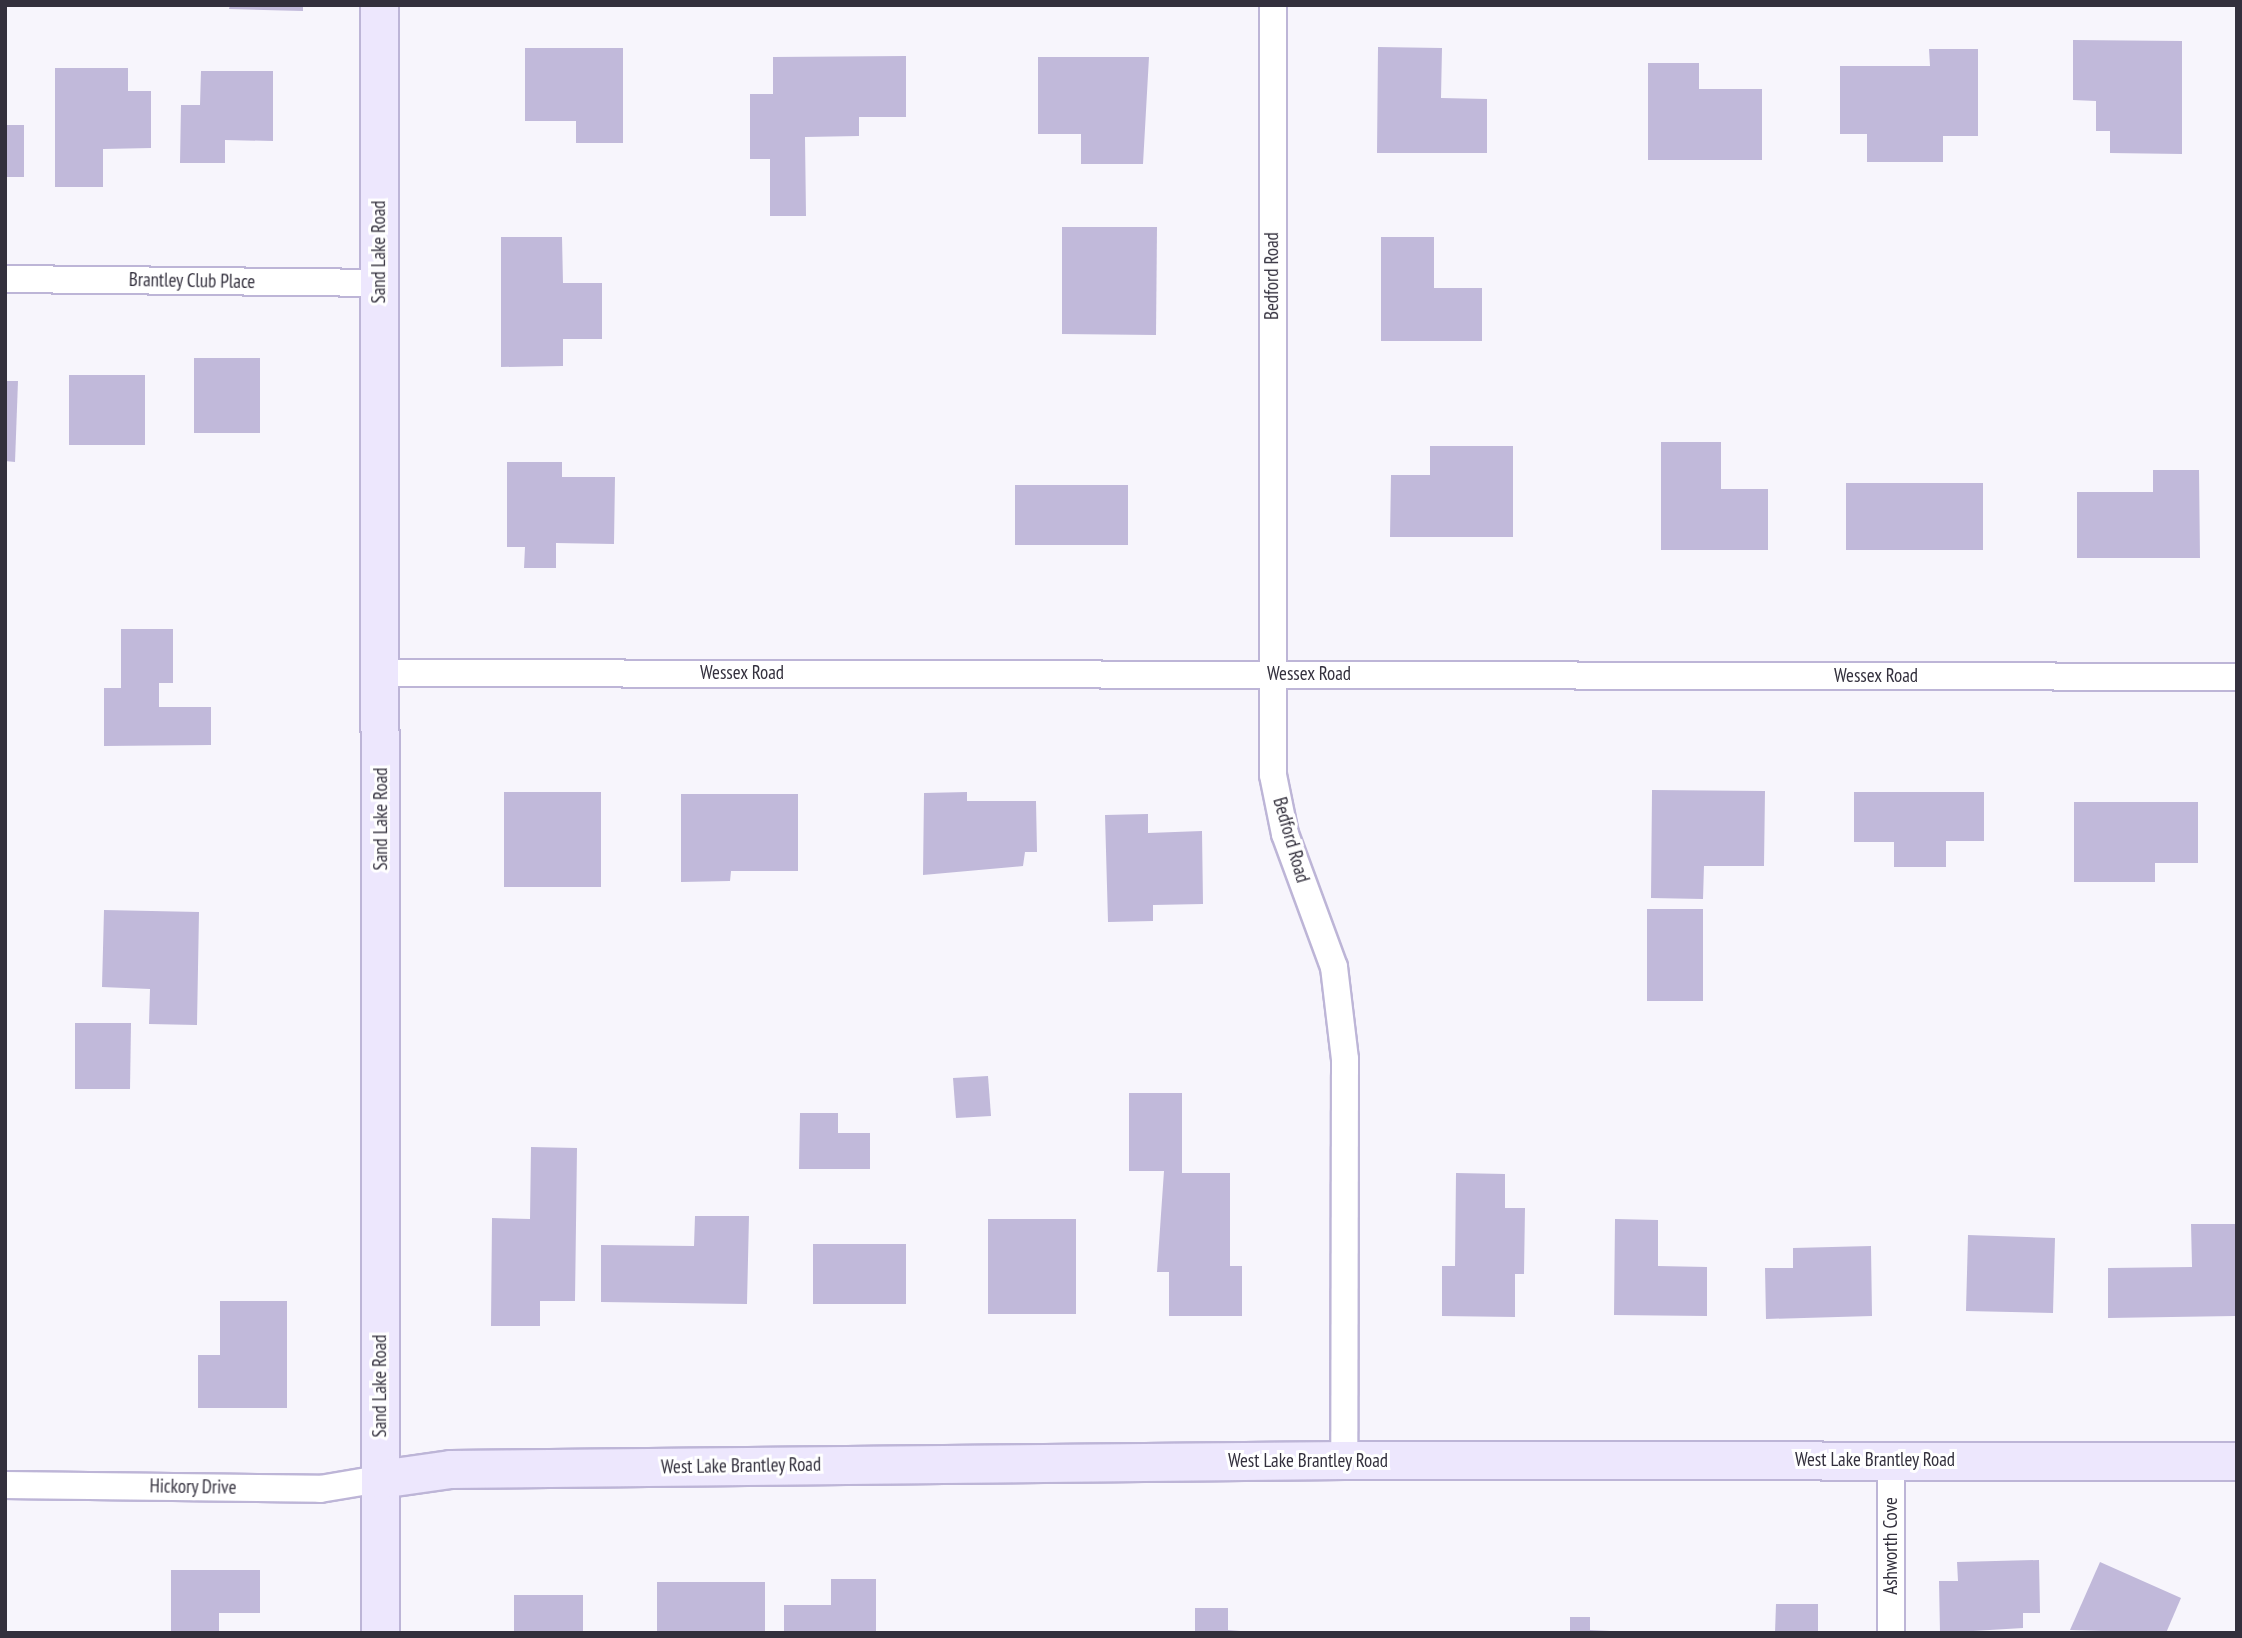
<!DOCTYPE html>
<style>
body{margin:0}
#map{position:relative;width:2242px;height:1638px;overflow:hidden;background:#f7f5fc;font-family:"PT Sans Narrow",sans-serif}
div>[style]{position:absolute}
.building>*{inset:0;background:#c1b9da}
.roads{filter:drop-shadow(2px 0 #bdb5d7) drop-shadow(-2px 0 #bdb5d7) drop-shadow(0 2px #bdb5d7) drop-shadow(0 -2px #bdb5d7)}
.street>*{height:26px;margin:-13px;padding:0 13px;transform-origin:13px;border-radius:13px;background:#fff}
.secondary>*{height:37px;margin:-18.5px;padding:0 18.5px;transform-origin:18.5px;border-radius:18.5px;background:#ede7fd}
span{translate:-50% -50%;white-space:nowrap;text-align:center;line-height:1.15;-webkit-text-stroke:6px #fff;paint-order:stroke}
.street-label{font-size:19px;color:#33303d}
.frame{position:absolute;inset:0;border:7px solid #33303d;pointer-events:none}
</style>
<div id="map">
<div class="building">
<div style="clip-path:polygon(230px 5px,303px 5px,303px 11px,229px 9px)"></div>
<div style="clip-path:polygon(2073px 40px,2182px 41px,2182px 154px,2110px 153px,2110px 131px,2096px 131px,2096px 101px,2073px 100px)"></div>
<div style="clip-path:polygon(1378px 47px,1442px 48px,1441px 98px,1487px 99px,1487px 153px,1377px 153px)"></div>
<div style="clip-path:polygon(525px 48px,623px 48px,623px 143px,576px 143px,576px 121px,525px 121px)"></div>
<div style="clip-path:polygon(1929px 49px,1978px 49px,1978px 136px,1943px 136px,1943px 162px,1867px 162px,1867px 134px,1840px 134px,1840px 66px,1930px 66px)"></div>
<div style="clip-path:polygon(906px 56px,906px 117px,859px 117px,859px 136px,805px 137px,806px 216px,770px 216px,770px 159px,750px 159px,750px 94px,773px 94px,773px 57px)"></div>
<div style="clip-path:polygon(1038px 57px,1149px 57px,1143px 164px,1081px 164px,1081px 134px,1038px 134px)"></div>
<div style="clip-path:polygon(1648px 63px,1699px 63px,1699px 89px,1762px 89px,1762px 160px,1648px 160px)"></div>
<div style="clip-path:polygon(55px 68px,128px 68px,128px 91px,151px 91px,151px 148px,103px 149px,103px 187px,55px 187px)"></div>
<div style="clip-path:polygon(201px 71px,273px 71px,273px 141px,225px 140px,225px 163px,180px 163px,181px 105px,200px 105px)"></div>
<div style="clip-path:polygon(5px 125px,24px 125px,24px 177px,5px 177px)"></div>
<div style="clip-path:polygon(1062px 227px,1157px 227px,1156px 335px,1062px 334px)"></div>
<div style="clip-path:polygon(501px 237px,562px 237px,563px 283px,602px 283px,602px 339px,563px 339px,563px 366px,501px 367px)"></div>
<div style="clip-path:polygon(1381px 237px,1434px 237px,1434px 288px,1482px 288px,1482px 341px,1381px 341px)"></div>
<div style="clip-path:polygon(194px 358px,260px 358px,260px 433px,194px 433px)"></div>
<div style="clip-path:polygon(69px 375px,145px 375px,145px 445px,69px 445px)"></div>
<div style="clip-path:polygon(5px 381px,18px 381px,15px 462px,5px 461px)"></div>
<div style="clip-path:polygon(1661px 442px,1721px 442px,1721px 489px,1768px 489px,1768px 550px,1661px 550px)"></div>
<div style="clip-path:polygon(1430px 446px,1513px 446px,1513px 537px,1390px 537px,1391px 475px,1430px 475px)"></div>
<div style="clip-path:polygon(507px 462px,562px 462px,562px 477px,615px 477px,614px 544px,556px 543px,556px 568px,524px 568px,525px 547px,507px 547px)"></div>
<div style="clip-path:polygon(2153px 470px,2199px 470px,2200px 558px,2077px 558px,2077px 492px,2153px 492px)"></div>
<div style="clip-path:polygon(1846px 483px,1983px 483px,1983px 550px,1846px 550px)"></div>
<div style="clip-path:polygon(1015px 485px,1128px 485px,1128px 545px,1015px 545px)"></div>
<div style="clip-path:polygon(121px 629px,173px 629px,173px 683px,159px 683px,159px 707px,211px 707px,211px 745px,104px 746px,104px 688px,121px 688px)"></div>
<div style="clip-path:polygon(1652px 790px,1765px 791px,1764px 866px,1704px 866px,1703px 899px,1651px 898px)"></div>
<div style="clip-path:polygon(504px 792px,601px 792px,601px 887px,504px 887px)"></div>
<div style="clip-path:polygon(967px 792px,967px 801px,1036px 801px,1037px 852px,1025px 852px,1023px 866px,923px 875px,924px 793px)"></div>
<div style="clip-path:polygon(1854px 792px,1984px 792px,1984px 841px,1946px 841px,1946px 867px,1894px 867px,1894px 842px,1854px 842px)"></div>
<div style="clip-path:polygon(681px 794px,798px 794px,798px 871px,731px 871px,730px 881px,681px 882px)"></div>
<div style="clip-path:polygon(2074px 802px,2198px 802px,2198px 863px,2155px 863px,2155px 882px,2074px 882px)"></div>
<div style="clip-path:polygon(1148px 814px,1148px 833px,1202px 831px,1203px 904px,1153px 905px,1153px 921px,1108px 922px,1105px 815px)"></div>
<div style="clip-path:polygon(1647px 909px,1703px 909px,1703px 1001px,1647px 1001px)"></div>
<div style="clip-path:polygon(104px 910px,199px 912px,197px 1025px,149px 1024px,150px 989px,102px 987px)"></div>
<div style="clip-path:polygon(75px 1023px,131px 1023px,130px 1089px,75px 1089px)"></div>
<div style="clip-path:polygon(988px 1076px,991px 1116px,956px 1118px,953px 1078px)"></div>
<div style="clip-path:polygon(1129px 1093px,1182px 1093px,1182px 1173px,1230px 1173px,1230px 1266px,1242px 1266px,1242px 1316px,1169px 1316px,1169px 1272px,1157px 1272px,1164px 1171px,1129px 1171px)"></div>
<div style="clip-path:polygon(800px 1113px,838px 1113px,838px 1133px,870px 1133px,870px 1169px,799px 1169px)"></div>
<div style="clip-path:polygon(531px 1147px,577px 1148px,575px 1301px,540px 1301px,540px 1326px,491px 1326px,492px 1218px,530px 1219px)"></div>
<div style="clip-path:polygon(1456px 1173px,1505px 1174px,1505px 1208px,1525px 1208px,1524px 1274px,1515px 1274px,1515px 1317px,1442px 1316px,1442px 1266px,1455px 1266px)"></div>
<div style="clip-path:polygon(695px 1216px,749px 1216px,747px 1304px,601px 1302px,601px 1245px,694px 1246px)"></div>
<div style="clip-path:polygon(988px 1219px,1076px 1219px,1076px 1314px,988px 1314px)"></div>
<div style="clip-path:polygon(1615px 1219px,1658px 1220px,1658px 1266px,1707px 1267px,1707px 1316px,1614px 1315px)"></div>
<div style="clip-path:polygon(2191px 1224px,2235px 1224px,2235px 1316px,2108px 1318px,2108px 1268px,2192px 1267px)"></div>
<div style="clip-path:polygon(1968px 1235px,2055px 1238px,2053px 1313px,1966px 1311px)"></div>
<div style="clip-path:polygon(813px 1244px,906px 1244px,906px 1304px,813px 1304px)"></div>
<div style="clip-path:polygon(1871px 1246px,1872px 1316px,1766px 1319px,1765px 1268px,1793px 1268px,1793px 1248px)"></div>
<div style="clip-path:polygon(220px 1301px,287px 1301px,287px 1408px,198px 1408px,198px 1355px,220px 1355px)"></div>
<div style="clip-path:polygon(2039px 1560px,2040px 1613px,2023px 1613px,2023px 1628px,1940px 1633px,1939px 1581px,1958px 1581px,1957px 1562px)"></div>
<div style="clip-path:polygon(2100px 1562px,2181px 1598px,2166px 1633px,2070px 1630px)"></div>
<div style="clip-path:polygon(171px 1570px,260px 1570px,260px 1613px,219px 1613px,219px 1633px,171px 1633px)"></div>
<div style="clip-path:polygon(831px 1579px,876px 1579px,876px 1633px,784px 1633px,784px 1605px,831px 1605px)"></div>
<div style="clip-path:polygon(657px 1582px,765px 1582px,765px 1633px,657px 1633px)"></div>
<div style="clip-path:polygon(514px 1595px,583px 1595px,583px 1633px,514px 1633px)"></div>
<div style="clip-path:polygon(1776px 1604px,1818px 1604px,1818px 1633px,1775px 1633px)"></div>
<div style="clip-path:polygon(1195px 1608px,1228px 1608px,1228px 1630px,1266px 1633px,1195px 1633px)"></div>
<div style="clip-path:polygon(1570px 1617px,1590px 1617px,1590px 1630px,1649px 1633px,1570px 1633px)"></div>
</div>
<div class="roads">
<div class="street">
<div style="left:1273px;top:5px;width:770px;rotate:90deg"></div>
<div style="left:1273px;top:775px;width:60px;rotate:78.5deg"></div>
<div style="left:1285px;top:834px;width:142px;rotate:69.8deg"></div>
<div style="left:1334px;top:967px;width:93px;rotate:83.2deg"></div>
<div style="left:1345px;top:1059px;width:401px;rotate:90.1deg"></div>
<div style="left:5px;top:279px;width:374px;rotate:0.6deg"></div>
<div style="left:381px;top:673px;width:1856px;rotate:0.12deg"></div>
<div style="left:1891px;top:1460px;width:173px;rotate:90deg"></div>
<div style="left:5px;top:1485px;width:315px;rotate:0.7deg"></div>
<div style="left:320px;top:1489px;width:61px;rotate:-9.5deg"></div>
</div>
<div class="secondary">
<div style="left:379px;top:5px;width:1628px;rotate:89.96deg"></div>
<div style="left:380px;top:1479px;width:71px;rotate:-8.1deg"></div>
<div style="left:450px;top:1469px;width:894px;rotate:-0.58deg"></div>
<div style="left:1344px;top:1460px;width:893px;rotate:0.06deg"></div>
</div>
</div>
<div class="street-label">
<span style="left:379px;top:252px;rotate:-90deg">Sand Lake Road</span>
<span style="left:1272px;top:276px;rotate:-90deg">Bedford Road</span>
<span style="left:192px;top:281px;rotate:1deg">Brantley Club Place</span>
<span style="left:742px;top:673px">Wessex Road</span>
<span style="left:1309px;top:674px">Wessex Road</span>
<span style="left:1876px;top:676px">Wessex Road</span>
<span style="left:381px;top:819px;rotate:-90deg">Sand Lake Road</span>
<span style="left:1291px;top:840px;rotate:74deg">Bedford Road</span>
<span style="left:380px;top:1386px;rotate:-90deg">Sand Lake Road</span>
<span style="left:1875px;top:1460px">West Lake Brantley Road</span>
<span style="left:1308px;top:1461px">West Lake Brantley Road</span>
<span style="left:741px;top:1466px;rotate:-1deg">West Lake Brantley Road</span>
<span style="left:193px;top:1487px;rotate:1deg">Hickory Drive</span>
<span style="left:1891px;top:1546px;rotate:-90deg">Ashworth Cove</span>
</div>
<div class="frame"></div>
</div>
